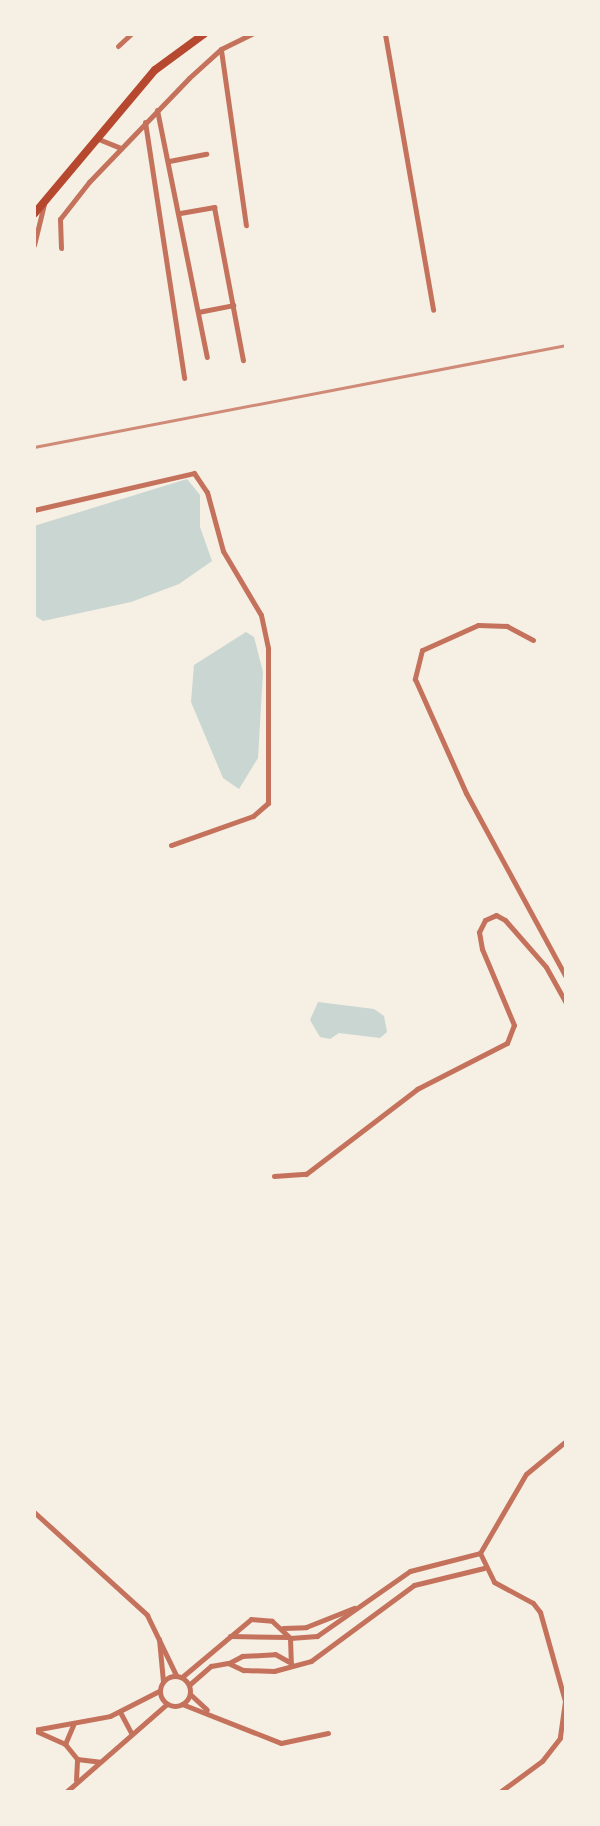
<!DOCTYPE html>
<style>
body{margin:0}
#map{position:relative;width:600px;height:1826px;overflow:hidden;background:#f6efe4;font-family:"PT Serif",serif}
div>[style]{position:absolute}
.water>*{inset:0;background:#c9d6d2}
.minor>*{height:5px;margin:-2.5px;padding:0 2.5px;transform-origin:2.5px;border-radius:2.5px;background:#c5725c}
.minor>.ring{margin:-2.5px;padding:0;box-sizing:content-box;background:none;border:5px solid #c5725c;border-radius:50%}
.primary>*{height:8px;margin:-4px;padding:0 4px;transform-origin:4px;border-radius:4px;background:#b5482f}
.rail>*{height:3px;margin:-1.5px;padding:0 1.5px;transform-origin:1.5px;border-radius:1.5px;background:#cf8b77}
span{translate:-50% -50%;white-space:nowrap;text-align:center;line-height:1.15;-webkit-text-stroke:6px #f6efe4;paint-order:stroke}
.frame{position:absolute;inset:0;border:36px solid #f6efe4;pointer-events:none}
</style>
<div id="map">
<div class="water">
<div style="clip-path:polygon(187px 479px,200px 495px,200px 527px,212px 561px,179px 584px,131px 602px,43px 621px,34px 615px,34px 526px)"></div>
<div style="clip-path:polygon(246px 632px,254px 637px,263px 672px,258px 758px,239px 789px,223px 778px,191px 702px,194px 665px)"></div>
<div style="clip-path:polygon(318px 1002px,374px 1009px,384px 1016px,387px 1032px,380px 1038px,339px 1033px,330px 1039px,320px 1037px,310px 1020px)"></div>
</div>
<div class="minor">
<div style="left:385px;top:34px;width:280px;rotate:80.1deg"></div>
<div style="left:118px;top:46px;width:18px;rotate:-43deg"></div>
<div style="left:221px;top:50px;width:177px;rotate:81.9deg"></div>
<div style="left:157px;top:110px;width:252px;rotate:78.6deg"></div>
<div style="left:145px;top:122px;width:259px;rotate:81.3deg"></div>
<div style="left:96px;top:138px;width:27px;rotate:22deg"></div>
<div style="left:169px;top:161px;width:38px;rotate:-11deg"></div>
<div style="left:180px;top:213px;width:35px;rotate:-10deg"></div>
<div style="left:214px;top:207px;width:156px;rotate:79.3deg"></div>
<div style="left:34px;top:245px;width:42px;rotate:-76.3deg"></div>
<div style="left:61px;top:248px;width:29px;rotate:-92deg"></div>
<div style="left:60px;top:219px;width:47px;rotate:-51.9deg"></div>
<div style="left:89px;top:182px;width:144px;rotate:-46.1deg"></div>
<div style="left:189px;top:78px;width:43px;rotate:-42.2deg"></div>
<div style="left:221px;top:49px;width:34px;rotate:-26deg"></div>
<div style="left:198px;top:312px;width:36px;rotate:-11deg"></div>
<div style="left:34px;top:510px;width:164px;rotate:-13deg"></div>
<div style="left:194px;top:473px;width:23px;rotate:56deg"></div>
<div style="left:207px;top:492px;width:61px;rotate:74.8deg"></div>
<div style="left:223px;top:551px;width:74px;rotate:59.3deg"></div>
<div style="left:261px;top:615px;width:34px;rotate:78deg"></div>
<div style="left:268px;top:648px;width:155px;rotate:90deg"></div>
<div style="left:268px;top:803px;width:20px;rotate:139deg"></div>
<div style="left:253px;top:816px;width:87px;rotate:160.5deg"></div>
<div style="left:533px;top:640px;width:30px;rotate:-152deg"></div>
<div style="left:507px;top:626px;width:29px;rotate:-178deg"></div>
<div style="left:478px;top:625px;width:61px;rotate:155.9deg"></div>
<div style="left:422px;top:650px;width:30px;rotate:104deg"></div>
<div style="left:415px;top:679px;width:125px;rotate:65.9deg"></div>
<div style="left:466px;top:793px;width:209px;rotate:61.5deg"></div>
<div style="left:274px;top:1176px;width:32px;rotate:-4deg"></div>
<div style="left:306px;top:1174px;width:140px;rotate:-37.4deg"></div>
<div style="left:417px;top:1089px;width:101px;rotate:-27.1deg"></div>
<div style="left:507px;top:1043px;width:19px;rotate:-69deg"></div>
<div style="left:514px;top:1025px;width:82px;rotate:-112.8deg"></div>
<div style="left:482px;top:949px;width:17px;rotate:-100deg"></div>
<div style="left:479px;top:932px;width:13px;rotate:-63deg"></div>
<div style="left:485px;top:920px;width:12px;rotate:-24deg"></div>
<div style="left:496px;top:915px;width:10px;rotate:29deg"></div>
<div style="left:505px;top:920px;width:62px;rotate:48.9deg"></div>
<div style="left:546px;top:967px;width:41px;rotate:60.9deg"></div>
<div style="left:34px;top:1512px;width:153px;rotate:42.3deg"></div>
<div style="left:147px;top:1615px;width:67px;rotate:64.2deg"></div>
<div style="left:480px;top:1553px;width:32px;rotate:64deg"></div>
<div style="left:494px;top:1582px;width:44px;rotate:28.3deg"></div>
<div style="left:533px;top:1603px;width:11px;rotate:52deg"></div>
<div style="left:540px;top:1612px;width:92px;rotate:74.3deg"></div>
<div style="left:565px;top:1701px;width:37px;rotate:98deg"></div>
<div style="left:560px;top:1738px;width:29px;rotate:128deg"></div>
<div style="left:542px;top:1761px;width:52px;rotate:143.6deg"></div>
<div style="left:480px;top:1553px;width:91px;rotate:-59.8deg"></div>
<div style="left:526px;top:1474px;width:52px;rotate:-39.5deg"></div>
<div style="left:283px;top:1628px;width:23px;rotate:-2deg"></div>
<div style="left:306px;top:1627px;width:52px;rotate:-21.6deg"></div>
<div style="left:230px;top:1636px;width:58px;rotate:1deg"></div>
<div style="left:290px;top:1638px;width:25px;rotate:88deg"></div>
<div style="left:159px;top:1639px;width:42px;rotate:84.6deg"></div>
<div style="left:229px;top:1663px;width:15px;rotate:-28deg"></div>
<div style="left:242px;top:1656px;width:33px;rotate:-3deg"></div>
<div style="left:275px;top:1654px;width:18px;rotate:29deg"></div>
<div class="ring" style="left:160px;top:1676px;width:25px;height:25px"></div>
<div style="left:182px;top:1677px;width:90px;rotate:-40deg"></div>
<div style="left:251px;top:1619px;width:21px;rotate:5deg"></div>
<div style="left:272px;top:1621px;width:25px;rotate:43deg"></div>
<div style="left:290px;top:1638px;width:27px;rotate:-4deg"></div>
<div style="left:317px;top:1636px;width:113px;rotate:-35deg"></div>
<div style="left:410px;top:1571px;width:72px;rotate:-14.4deg"></div>
<div style="left:189px;top:1685px;width:29px;rotate:-41deg"></div>
<div style="left:211px;top:1666px;width:17px;rotate:-10deg"></div>
<div style="left:228px;top:1663px;width:17px;rotate:25deg"></div>
<div style="left:243px;top:1670px;width:31px;rotate:2deg"></div>
<div style="left:274px;top:1671px;width:38px;rotate:-15deg"></div>
<div style="left:311px;top:1661px;width:128px;rotate:-36.4deg"></div>
<div style="left:414px;top:1585px;width:72px;rotate:-13.7deg"></div>
<div style="left:190px;top:1694px;width:23px;rotate:43deg"></div>
<div style="left:182px;top:1704px;width:106px;rotate:21.5deg"></div>
<div style="left:281px;top:1743px;width:48px;rotate:-12deg"></div>
<div style="left:120px;top:1712px;width:24px;rotate:62deg"></div>
<div style="left:34px;top:1730px;width:77px;rotate:-10.4deg"></div>
<div style="left:110px;top:1716px;width:55px;rotate:-27deg"></div>
<div style="left:36px;top:1731px;width:32px;rotate:24deg"></div>
<div style="left:65px;top:1744px;width:19px;rotate:51deg"></div>
<div style="left:77px;top:1759px;width:23px;rotate:7deg"></div>
<div style="left:65px;top:1744px;width:21px;rotate:-67deg"></div>
<div style="left:76px;top:1780px;width:21px;rotate:-87deg"></div>
<div style="left:66px;top:1792px;width:134px;rotate:-41.1deg"></div>
</div>
<div class="primary">
<div style="left:34px;top:214px;width:188px;rotate:-50deg"></div>
<div style="left:155px;top:70px;width:61px;rotate:-36.3deg"></div>
</div>
<div class="rail">
<div style="left:34px;top:447px;width:542px;rotate:-10.85deg"></div>
</div>
<div class="frame"></div>
</div>
